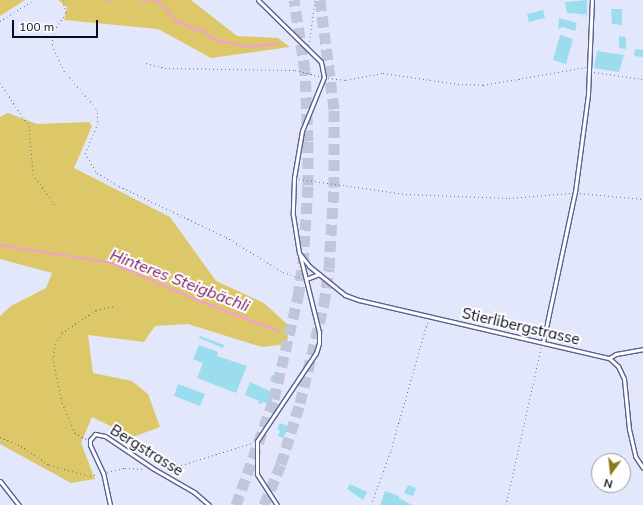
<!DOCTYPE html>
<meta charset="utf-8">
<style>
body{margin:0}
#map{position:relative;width:643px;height:505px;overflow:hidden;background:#e3e7fc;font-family:Mulish,sans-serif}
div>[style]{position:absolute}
.green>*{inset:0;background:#dcc869}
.stream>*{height:1.5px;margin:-0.75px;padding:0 0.75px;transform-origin:0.75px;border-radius:0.75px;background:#f49ddc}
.building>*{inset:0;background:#9bdcef}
.highway-tunnel>*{height:11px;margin-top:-5.5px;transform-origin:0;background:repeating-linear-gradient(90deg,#c2c6da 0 11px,transparent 0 16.5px)}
.path>*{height:1px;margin-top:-0.5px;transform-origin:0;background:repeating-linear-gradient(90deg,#707285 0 1px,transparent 0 4px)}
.roads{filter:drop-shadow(1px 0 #5c628e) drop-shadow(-1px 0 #5c628e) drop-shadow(0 1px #5c628e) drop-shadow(0 -1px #5c628e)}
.lane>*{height:3px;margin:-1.5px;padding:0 1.5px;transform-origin:1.5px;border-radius:1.5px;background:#fff}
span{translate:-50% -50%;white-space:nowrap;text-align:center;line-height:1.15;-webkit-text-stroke:4px #fff;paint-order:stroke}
.street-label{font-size:15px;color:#0a0b1c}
.water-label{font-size:16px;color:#791a66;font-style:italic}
.north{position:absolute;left:591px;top:453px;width:40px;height:40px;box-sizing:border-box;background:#fff;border:1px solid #9d9da4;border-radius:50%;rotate:195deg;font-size:11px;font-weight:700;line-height:16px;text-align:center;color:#0a0b1c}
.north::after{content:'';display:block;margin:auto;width:14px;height:18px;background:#8b791e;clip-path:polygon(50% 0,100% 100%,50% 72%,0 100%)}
.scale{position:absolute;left:12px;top:20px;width:86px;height:18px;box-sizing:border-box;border:2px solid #0a0b1c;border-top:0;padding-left:5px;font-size:12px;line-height:14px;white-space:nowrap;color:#0a0b1c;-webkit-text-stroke:3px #fff;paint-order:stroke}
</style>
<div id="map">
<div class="green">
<div style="clip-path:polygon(0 0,25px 0,0 16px)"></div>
<div style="clip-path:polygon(58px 0,191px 0,237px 36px,278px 38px,290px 47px,211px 58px,158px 29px,64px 20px,67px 7px)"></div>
<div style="clip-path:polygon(8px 113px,37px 124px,89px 122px,92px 126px,74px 168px,170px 217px,216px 281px,264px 303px,289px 326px,287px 344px,262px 347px,188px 324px,155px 326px,144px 342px,88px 335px,93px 373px,132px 381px,148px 394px,160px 427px,133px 437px,92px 417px,81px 443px,95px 479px,71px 483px,0 444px,0 316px,11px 306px,46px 288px,52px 273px,0 259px,0 117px)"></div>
</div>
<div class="stream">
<div style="left:105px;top:0;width:9px"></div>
<div style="left:141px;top:0;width:12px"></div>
<div style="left:157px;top:0;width:32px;rotate:46deg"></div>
<div style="left:179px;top:23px;width:28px;rotate:19deg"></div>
<div style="left:205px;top:32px;width:13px;rotate:39deg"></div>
<div style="left:215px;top:40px;width:33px;rotate:12deg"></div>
<div style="left:247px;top:47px;width:31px;rotate:-6deg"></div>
<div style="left:0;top:245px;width:114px;rotate:9.1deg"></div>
<div style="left:113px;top:263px;width:92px;rotate:23.8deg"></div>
<div style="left:197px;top:300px;width:88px;rotate:20.7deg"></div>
</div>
<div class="building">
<div style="clip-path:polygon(587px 0,587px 17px,585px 14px,582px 14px,581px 18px,581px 14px,567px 13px,565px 2px)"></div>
<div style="clip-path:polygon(611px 9px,622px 9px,622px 25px,612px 24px)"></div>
<div style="clip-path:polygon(543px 10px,545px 18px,529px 22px,527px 14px)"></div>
<div style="clip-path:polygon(559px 18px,577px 23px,575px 31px,563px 27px,558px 29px)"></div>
<div style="clip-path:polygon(560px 35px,573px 39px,566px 64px,553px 60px)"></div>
<div style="clip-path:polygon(619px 36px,626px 37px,626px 49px,619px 48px)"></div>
<div style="clip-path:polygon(635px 49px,643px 50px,643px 57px,634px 56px)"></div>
<div style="clip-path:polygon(597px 51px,624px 55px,619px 72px,594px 68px)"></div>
<div style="clip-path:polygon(200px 336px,224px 345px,223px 348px,199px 338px)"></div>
<div style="clip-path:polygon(199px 345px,218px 352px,217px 356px,247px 366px,236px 393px,197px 378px,203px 363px,193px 359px)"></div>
<div style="clip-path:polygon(272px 375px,281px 378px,279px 384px,270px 381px)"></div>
<div style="clip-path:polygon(250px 382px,278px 395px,277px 399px,273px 398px,271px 405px,263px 402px,262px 404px,258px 403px,259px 401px,245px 395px)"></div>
<div style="clip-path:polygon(178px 384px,205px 394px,200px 406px,174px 396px)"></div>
<div style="clip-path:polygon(280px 423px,289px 427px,283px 438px,278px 436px,280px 431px,277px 429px)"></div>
<div style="clip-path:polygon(350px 484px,367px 492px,363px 500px,347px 489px)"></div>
<div style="clip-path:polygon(408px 485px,416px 488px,413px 496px,404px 493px)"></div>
<div style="clip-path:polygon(385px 491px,399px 496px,399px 498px,412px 505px,380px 505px)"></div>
</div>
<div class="highway-tunnel">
<div style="left:236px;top:505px;width:113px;rotate:-70.3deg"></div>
<div style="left:274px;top:399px;width:105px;rotate:-76.8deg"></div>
<div style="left:298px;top:297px;width:34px;rotate:-82deg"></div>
<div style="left:303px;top:263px;width:78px;rotate:-86.3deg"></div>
<div style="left:308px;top:185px;width:44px;rotate:-90deg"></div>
<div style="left:308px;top:141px;width:70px;rotate:-92.5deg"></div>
<div style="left:305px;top:71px;width:72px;rotate:-98.8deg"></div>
<div style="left:264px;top:505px;width:44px;rotate:-67.5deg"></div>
<div style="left:281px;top:464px;width:64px;rotate:-72.7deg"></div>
<div style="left:300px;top:403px;width:102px;rotate:-76.4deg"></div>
<div style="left:324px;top:304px;width:36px;rotate:-82deg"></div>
<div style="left:329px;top:268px;width:81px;rotate:-86.5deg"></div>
<div style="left:334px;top:187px;width:78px;rotate:-90deg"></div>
<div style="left:334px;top:109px;width:110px;rotate:-97.3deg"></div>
</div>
<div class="path">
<div style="left:63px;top:0;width:13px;rotate:77deg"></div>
<div style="left:66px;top:13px;width:23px;rotate:124deg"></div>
<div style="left:53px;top:32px;width:13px;rotate:94deg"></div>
<div style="left:52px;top:45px;width:29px;rotate:65deg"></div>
<div style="left:64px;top:71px;width:50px;rotate:49deg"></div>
<div style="left:97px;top:109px;width:14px;rotate:86deg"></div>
<div style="left:98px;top:123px;width:33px;rotate:113deg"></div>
<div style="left:85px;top:153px;width:23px;rotate:59deg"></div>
<div style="left:97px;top:173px;width:26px;rotate:31deg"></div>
<div style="left:119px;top:186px;width:119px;rotate:25.5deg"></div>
<div style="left:226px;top:237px;width:67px;rotate:31.6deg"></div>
<div style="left:283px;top:272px;width:19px;rotate:18deg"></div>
<div style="left:0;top:21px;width:39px;rotate:-32deg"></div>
<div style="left:309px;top:45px;width:45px;rotate:-82.4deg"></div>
<div style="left:146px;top:63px;width:20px;rotate:15deg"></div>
<div style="left:165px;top:68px;width:130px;rotate:0.9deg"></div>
<div style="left:295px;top:70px;width:25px;rotate:14deg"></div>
<div style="left:594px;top:72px;width:49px;rotate:8.1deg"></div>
<div style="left:328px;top:78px;width:18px;rotate:6deg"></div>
<div style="left:346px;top:80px;width:38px;rotate:-11deg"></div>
<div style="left:383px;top:73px;width:76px;rotate:8.3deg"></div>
<div style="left:458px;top:84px;width:25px;rotate:2deg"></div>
<div style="left:483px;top:85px;width:105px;rotate:-9.9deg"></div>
<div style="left:0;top:83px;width:52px;rotate:56deg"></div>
<div style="left:29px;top:126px;width:48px;rotate:85.2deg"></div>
<div style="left:33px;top:174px;width:37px;rotate:55deg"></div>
<div style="left:299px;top:179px;width:108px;rotate:8deg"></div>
<div style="left:406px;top:194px;width:103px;rotate:2.2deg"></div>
<div style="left:509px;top:198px;width:62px;rotate:-4.6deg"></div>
<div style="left:580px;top:193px;width:63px;rotate:5.4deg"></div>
<div style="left:0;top:437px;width:23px;rotate:23deg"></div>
<div style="left:21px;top:446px;width:34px;rotate:34deg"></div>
<div style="left:49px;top:465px;width:42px;rotate:15deg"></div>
<div style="left:90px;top:476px;width:8px;rotate:-14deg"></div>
<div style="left:86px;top:439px;width:13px;rotate:-151deg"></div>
<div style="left:75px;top:433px;width:34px;rotate:-113deg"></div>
<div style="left:62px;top:402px;width:43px;rotate:-102.1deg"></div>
<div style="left:53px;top:360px;width:16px;rotate:-83deg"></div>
<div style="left:55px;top:344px;width:13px;rotate:-58deg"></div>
<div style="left:62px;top:333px;width:41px;rotate:-34.1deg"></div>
<div style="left:96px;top:310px;width:19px;rotate:-12deg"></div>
<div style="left:166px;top:470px;width:90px;rotate:-17.4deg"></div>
<div style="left:107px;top:472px;width:18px;rotate:-13deg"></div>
<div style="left:125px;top:468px;width:20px;rotate:3deg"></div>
<div style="left:371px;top:505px;width:59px;rotate:-70deg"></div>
<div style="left:391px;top:450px;width:135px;rotate:-74.1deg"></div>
<div style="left:506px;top:505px;width:161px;rotate:-77.4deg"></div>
</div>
<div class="roads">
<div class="lane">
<div style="left:258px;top:0;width:88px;rotate:44.5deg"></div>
<div style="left:321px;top:62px;width:15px;rotate:79deg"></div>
<div style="left:324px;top:77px;width:58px;rotate:112.2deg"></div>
<div style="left:302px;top:131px;width:48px;rotate:99.7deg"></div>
<div style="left:294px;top:178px;width:37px;rotate:92deg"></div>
<div style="left:293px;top:215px;width:38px;rotate:81deg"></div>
<div style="left:299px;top:253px;width:16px;rotate:52deg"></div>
<div style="left:309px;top:266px;width:46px;rotate:38.9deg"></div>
<div style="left:345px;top:295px;width:15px;rotate:20deg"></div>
<div style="left:359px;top:300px;width:257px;rotate:13.1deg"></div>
<div style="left:609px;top:358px;width:12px;rotate:42deg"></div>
<div style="left:618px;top:366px;width:14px;rotate:65deg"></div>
<div style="left:624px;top:379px;width:50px;rotate:84.3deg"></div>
<div style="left:629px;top:429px;width:28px;rotate:77deg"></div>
<div style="left:635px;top:456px;width:14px;rotate:56deg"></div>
<div style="left:306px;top:279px;width:14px;rotate:-21deg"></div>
<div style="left:543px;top:342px;width:153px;rotate:-78deg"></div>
<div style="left:575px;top:192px;width:99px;rotate:-82.4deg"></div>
<div style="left:588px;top:94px;width:94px;rotate:-87.6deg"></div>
<div style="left:609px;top:358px;width:8px;rotate:-30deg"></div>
<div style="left:616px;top:354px;width:27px;rotate:-10deg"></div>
<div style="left:0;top:481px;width:31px;rotate:52deg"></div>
<div style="left:110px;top:505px;width:33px;rotate:-102deg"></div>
<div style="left:103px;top:473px;width:31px;rotate:-115deg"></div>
<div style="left:90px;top:445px;width:5px;rotate:-90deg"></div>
<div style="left:90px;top:440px;width:8px;rotate:-50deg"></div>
<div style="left:95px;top:434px;width:10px;rotate:11deg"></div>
<div style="left:105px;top:436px;width:59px;rotate:34deg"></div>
<div style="left:154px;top:469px;width:46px;rotate:29.9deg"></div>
<div style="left:194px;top:492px;width:20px;rotate:41deg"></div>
<div style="left:277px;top:505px;width:37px;rotate:-123deg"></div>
<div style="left:257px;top:474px;width:33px;rotate:-90deg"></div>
<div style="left:257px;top:441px;width:106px;rotate:-56.2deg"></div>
<div style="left:316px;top:353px;width:10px;rotate:-73deg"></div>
<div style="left:319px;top:343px;width:11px;rotate:-90deg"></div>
<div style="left:319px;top:332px;width:79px;rotate:-103.9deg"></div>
</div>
</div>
<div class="street-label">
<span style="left:521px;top:326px;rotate:13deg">Stierlibergstrasse</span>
<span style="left:147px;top:450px;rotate:32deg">Bergstrasse</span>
</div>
<div class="water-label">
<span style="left:180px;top:280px;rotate:21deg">Hinteres Steigbächli</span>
</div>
<div class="north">N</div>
<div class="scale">100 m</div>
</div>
